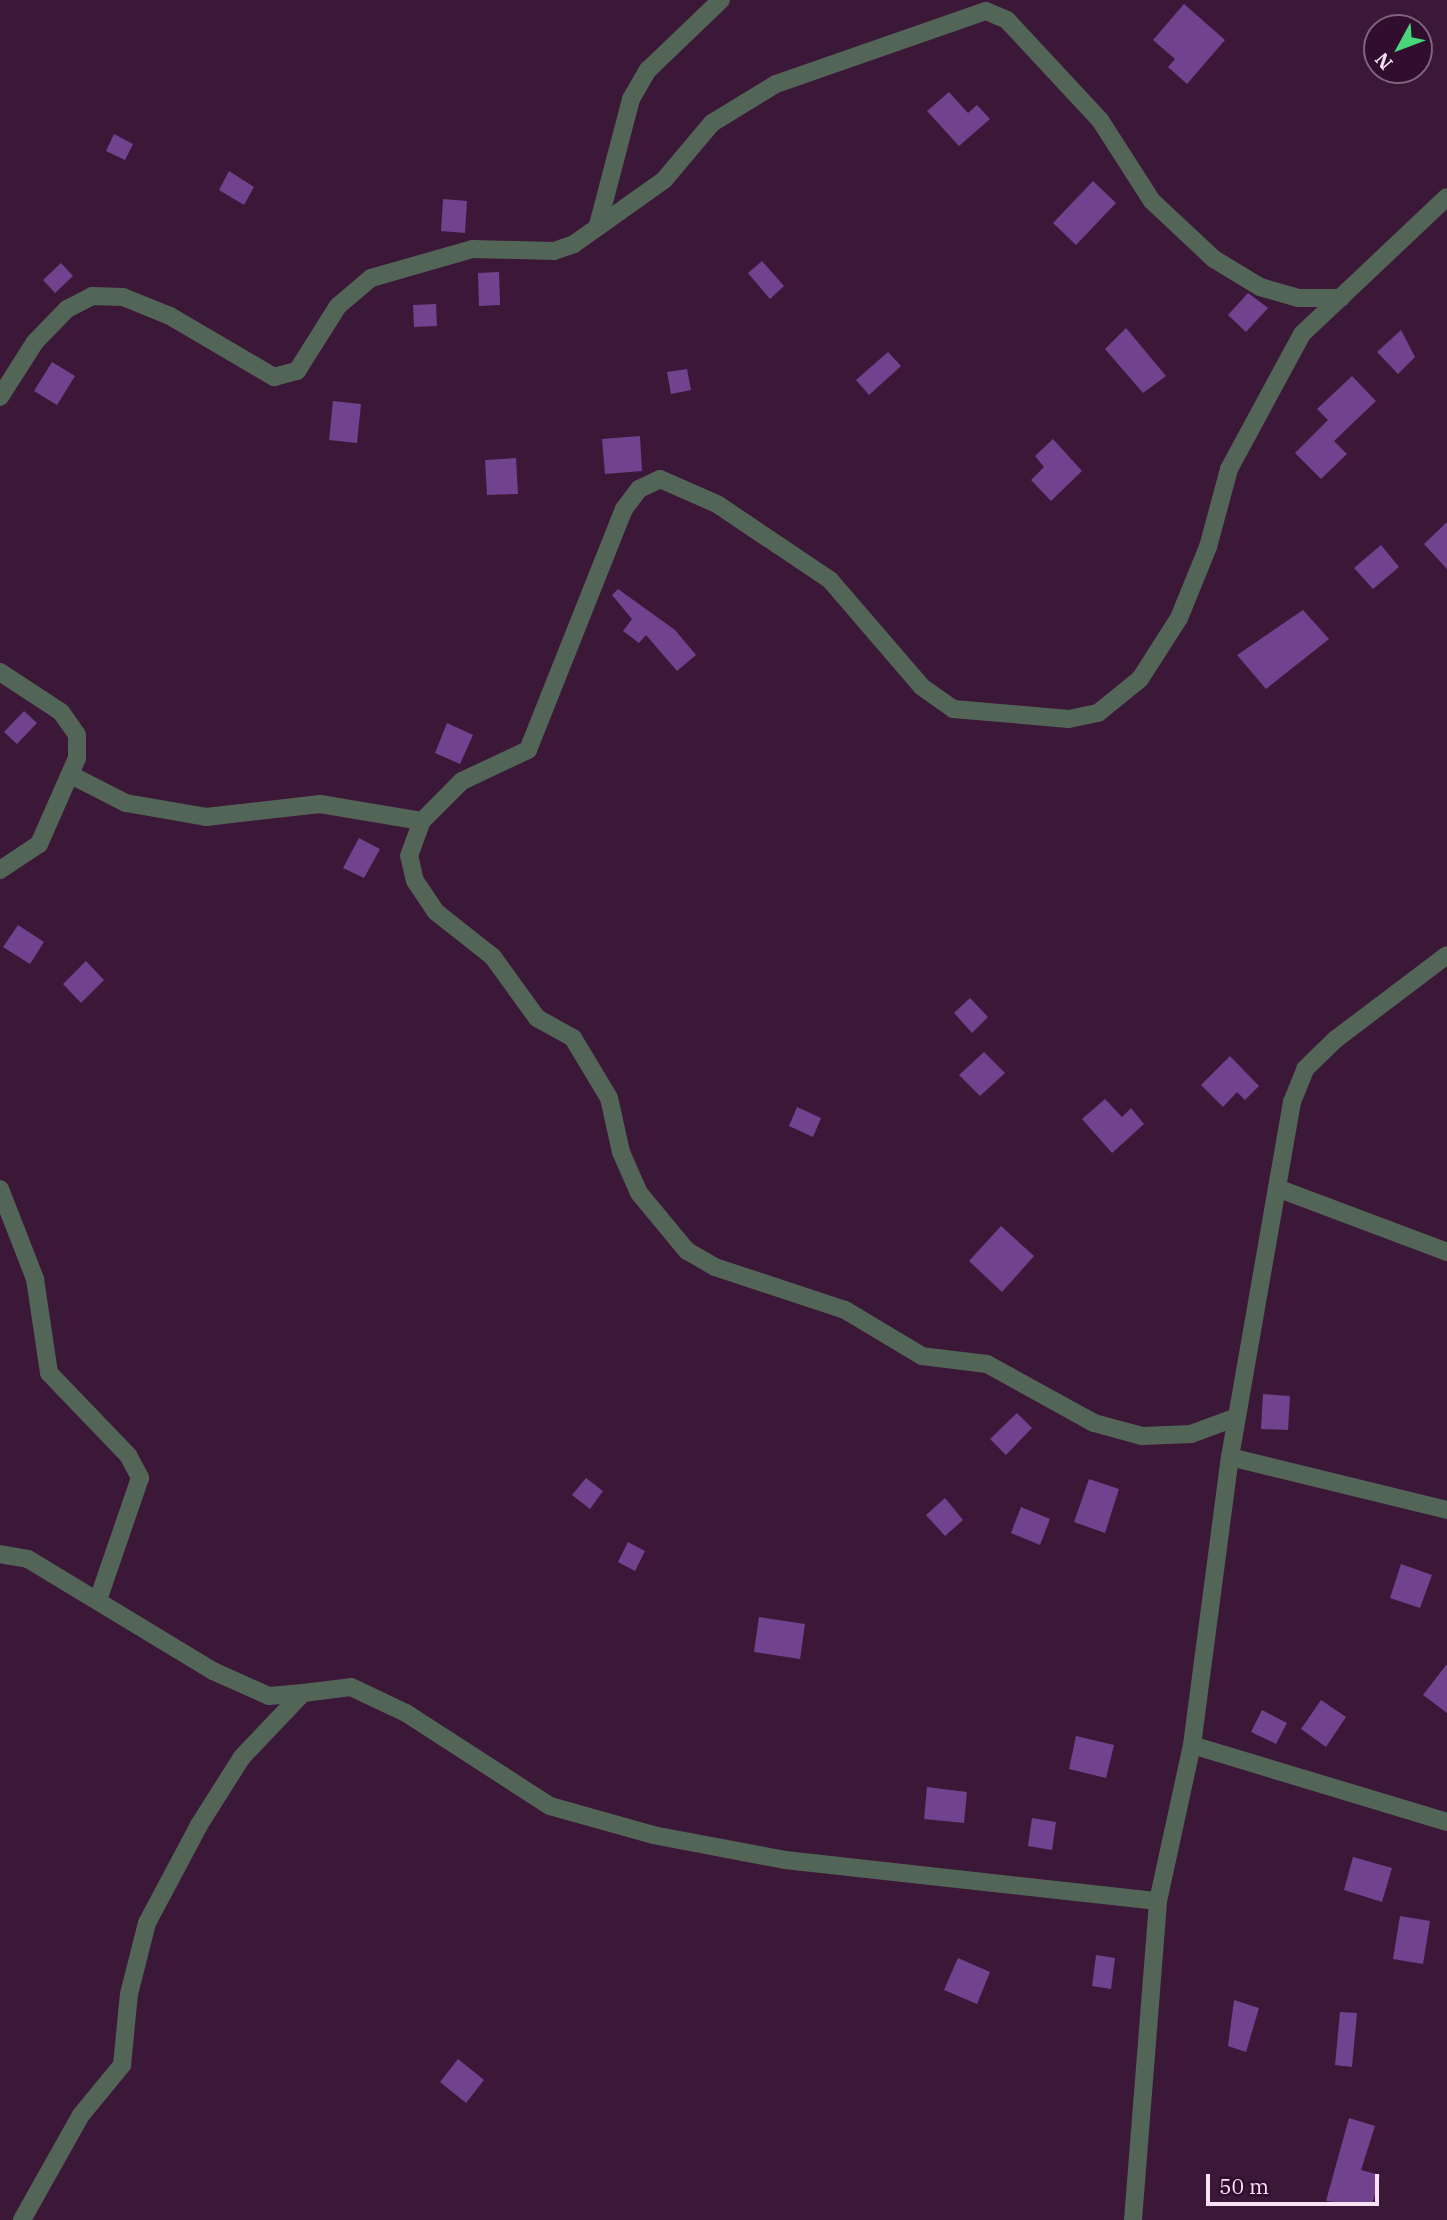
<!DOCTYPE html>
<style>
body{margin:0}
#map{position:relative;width:1447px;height:2220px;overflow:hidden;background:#3c1838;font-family:"IBM Plex Serif",serif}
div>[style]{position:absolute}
.building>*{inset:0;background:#71428e}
.minor>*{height:18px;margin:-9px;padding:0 9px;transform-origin:9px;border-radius:9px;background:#526556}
span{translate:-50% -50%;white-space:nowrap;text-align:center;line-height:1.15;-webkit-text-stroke:6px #310e2e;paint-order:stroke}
.north{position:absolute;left:1363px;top:14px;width:70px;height:70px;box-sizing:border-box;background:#310e2e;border:2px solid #81637e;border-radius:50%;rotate:229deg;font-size:19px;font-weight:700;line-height:28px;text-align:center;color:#fae2f6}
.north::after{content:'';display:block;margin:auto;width:24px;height:32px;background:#47d779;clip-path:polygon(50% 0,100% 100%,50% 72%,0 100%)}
.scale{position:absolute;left:1206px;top:2174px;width:173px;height:32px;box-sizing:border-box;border:4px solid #fae2f6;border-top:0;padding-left:9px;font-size:21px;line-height:24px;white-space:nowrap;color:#fae2f6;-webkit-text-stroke:5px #310e2e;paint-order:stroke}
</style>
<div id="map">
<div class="building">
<div style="clip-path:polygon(1184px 4px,1225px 40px,1187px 84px,1168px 67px,1175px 59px,1153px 40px)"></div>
<div style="clip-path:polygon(949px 92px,968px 113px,977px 105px,990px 119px,959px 146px,927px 111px)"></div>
<div style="clip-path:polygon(114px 134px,133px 144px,125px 160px,106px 151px)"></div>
<div style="clip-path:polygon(229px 171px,254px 187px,244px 205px,219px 190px)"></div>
<div style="clip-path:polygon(1093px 181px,1116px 203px,1076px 245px,1053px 223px)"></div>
<div style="clip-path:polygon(443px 199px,467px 201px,465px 233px,441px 231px)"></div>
<div style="clip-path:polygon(762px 261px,784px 286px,770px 299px,748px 273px)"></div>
<div style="clip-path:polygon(61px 263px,73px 276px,55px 293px,43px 280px)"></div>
<div style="clip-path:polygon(499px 272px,500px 305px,479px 306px,478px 273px)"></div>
<div style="clip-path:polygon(1248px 293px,1268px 308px,1246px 332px,1228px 315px)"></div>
<div style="clip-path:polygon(436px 304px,437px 326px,414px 327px,413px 305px)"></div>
<div style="clip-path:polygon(1126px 328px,1166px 376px,1143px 393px,1105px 349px)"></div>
<div style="clip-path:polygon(1401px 330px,1415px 357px,1398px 374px,1377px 352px)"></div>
<div style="clip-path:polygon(888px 352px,901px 366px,869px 395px,856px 380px)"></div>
<div style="clip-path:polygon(52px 362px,75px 376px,57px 405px,34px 391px)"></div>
<div style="clip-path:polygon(687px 369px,691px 390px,671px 394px,667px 372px)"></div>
<div style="clip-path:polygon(1352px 376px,1376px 401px,1334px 441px,1347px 454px,1321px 479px,1295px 453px,1328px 420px,1317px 409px)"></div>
<div style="clip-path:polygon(333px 401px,361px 404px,357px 443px,329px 440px)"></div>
<div style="clip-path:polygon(640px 436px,642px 471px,605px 474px,602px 439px)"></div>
<div style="clip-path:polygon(1053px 439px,1082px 471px,1051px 501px,1031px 480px,1044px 467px,1035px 456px)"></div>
<div style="clip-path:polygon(516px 458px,518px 494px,487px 495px,485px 460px)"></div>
<div style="clip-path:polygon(1447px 522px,1447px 569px,1424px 544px)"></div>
<div style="clip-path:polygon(1381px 545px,1399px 567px,1373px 589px,1354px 568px)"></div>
<div style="clip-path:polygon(618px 589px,675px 630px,696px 655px,677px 671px,646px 635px,639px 643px,623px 631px,632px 619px,612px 595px)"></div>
<div style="clip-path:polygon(1303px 610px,1329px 639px,1266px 689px,1237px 655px)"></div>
<div style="clip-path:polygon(24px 711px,37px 723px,17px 744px,4px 732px)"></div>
<div style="clip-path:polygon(447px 723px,473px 735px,460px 764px,435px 753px)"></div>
<div style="clip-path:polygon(359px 838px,380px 849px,364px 878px,343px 868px)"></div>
<div style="clip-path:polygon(18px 925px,44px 942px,30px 964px,3px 947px)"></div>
<div style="clip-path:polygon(86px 961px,104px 980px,81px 1003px,63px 984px)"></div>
<div style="clip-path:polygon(970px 998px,988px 1017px,972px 1033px,954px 1013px)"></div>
<div style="clip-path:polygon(984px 1052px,1005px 1073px,980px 1096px,959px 1075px)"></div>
<div style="clip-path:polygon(1230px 1056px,1259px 1086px,1245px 1100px,1237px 1092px,1223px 1107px,1201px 1085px)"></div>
<div style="clip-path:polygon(1105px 1099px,1122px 1117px,1131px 1108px,1144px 1124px,1112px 1153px,1082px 1119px)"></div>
<div style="clip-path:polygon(797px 1107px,821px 1118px,813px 1137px,789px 1126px)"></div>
<div style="clip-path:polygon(1001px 1226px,1034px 1256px,1002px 1292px,969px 1261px)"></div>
<div style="clip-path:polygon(1263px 1394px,1290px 1396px,1288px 1430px,1261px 1429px)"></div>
<div style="clip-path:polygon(1017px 1413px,1032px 1428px,1006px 1455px,990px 1439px)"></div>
<div style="clip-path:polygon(586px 1478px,603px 1491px,590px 1509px,572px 1495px)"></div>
<div style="clip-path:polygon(1089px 1479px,1119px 1489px,1105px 1533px,1074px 1522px)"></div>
<div style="clip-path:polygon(945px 1498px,963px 1520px,945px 1536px,926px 1515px)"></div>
<div style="clip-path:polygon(1021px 1507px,1050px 1519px,1040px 1545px,1011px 1533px)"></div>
<div style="clip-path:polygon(628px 1542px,645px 1551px,635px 1571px,618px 1562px)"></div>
<div style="clip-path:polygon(1401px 1564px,1432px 1575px,1420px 1608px,1390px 1598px)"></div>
<div style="clip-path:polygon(759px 1617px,805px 1624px,800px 1659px,754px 1652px)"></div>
<div style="clip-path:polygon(1447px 1664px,1447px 1713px,1423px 1695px)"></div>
<div style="clip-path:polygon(1321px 1700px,1346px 1717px,1326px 1747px,1301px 1729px)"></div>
<div style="clip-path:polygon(1262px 1710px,1287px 1723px,1276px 1744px,1251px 1732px)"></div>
<div style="clip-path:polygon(1076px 1736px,1114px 1745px,1106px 1778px,1069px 1769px)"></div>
<div style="clip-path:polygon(927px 1787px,967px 1792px,964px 1823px,924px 1819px)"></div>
<div style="clip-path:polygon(1032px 1818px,1056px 1822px,1052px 1850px,1028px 1846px)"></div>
<div style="clip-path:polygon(1353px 1857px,1392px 1868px,1382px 1902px,1344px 1890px)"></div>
<div style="clip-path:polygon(1400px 1916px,1430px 1921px,1423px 1964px,1393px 1959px)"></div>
<div style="clip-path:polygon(1096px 1955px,1115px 1958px,1111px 1989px,1092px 1986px)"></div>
<div style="clip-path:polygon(958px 1958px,990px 1972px,977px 2004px,944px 1990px)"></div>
<div style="clip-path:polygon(1234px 2000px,1259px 2008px,1246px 2052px,1228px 2046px)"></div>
<div style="clip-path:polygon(1340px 2012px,1357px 2013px,1352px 2067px,1335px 2065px)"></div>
<div style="clip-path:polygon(458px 2059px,484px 2080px,466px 2103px,440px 2082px)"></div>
<div style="clip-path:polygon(1349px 2118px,1375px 2126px,1361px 2170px,1380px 2175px,1372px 2206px,1326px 2201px)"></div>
</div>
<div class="minor">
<div style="left:598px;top:225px;width:130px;rotate:-75.3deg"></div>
<div style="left:631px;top:99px;width:34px;rotate:-60deg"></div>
<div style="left:648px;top:70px;width:101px;rotate:-43.8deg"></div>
<div style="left:0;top:397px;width:65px;rotate:-57.5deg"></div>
<div style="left:35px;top:342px;width:46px;rotate:-45.9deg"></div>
<div style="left:67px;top:309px;width:28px;rotate:-27deg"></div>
<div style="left:92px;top:296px;width:31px;rotate:2deg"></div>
<div style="left:123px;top:297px;width:51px;rotate:22deg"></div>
<div style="left:170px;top:316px;width:121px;rotate:30.4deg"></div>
<div style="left:274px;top:377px;width:24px;rotate:-15deg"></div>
<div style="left:297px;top:371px;width:77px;rotate:-57.8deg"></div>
<div style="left:338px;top:306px;width:43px;rotate:-40.3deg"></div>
<div style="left:371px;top:278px;width:106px;rotate:-15.9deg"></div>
<div style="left:473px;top:249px;width:81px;rotate:1.4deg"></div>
<div style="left:554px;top:251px;width:21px;rotate:-19deg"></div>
<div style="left:574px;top:244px;width:110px;rotate:-35.4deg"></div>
<div style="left:664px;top:180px;width:75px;rotate:-49.9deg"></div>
<div style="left:712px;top:123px;width:75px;rotate:-31.4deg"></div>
<div style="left:776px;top:84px;width:222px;rotate:-19.2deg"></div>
<div style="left:986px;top:11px;width:23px;rotate:23deg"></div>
<div style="left:1007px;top:20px;width:137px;rotate:47.1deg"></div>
<div style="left:1100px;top:120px;width:96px;rotate:57.3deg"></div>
<div style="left:1152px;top:201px;width:85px;rotate:43.1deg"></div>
<div style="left:1214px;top:259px;width:54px;rotate:31.3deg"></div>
<div style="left:1260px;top:287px;width:40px;rotate:16deg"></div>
<div style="left:1298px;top:298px;width:43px"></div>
<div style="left:0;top:672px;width:73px;rotate:33.3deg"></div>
<div style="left:61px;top:712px;width:28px;rotate:55deg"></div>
<div style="left:77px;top:735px;width:23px;rotate:90deg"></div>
<div style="left:77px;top:758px;width:94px;rotate:113.8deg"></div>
<div style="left:39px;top:844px;width:47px;rotate:146.3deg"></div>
<div style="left:71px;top:775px;width:62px;rotate:27deg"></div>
<div style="left:126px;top:803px;width:81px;rotate:9.9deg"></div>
<div style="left:206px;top:817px;width:115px;rotate:-6.5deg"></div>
<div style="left:320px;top:804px;width:103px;rotate:9.5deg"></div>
<div style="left:1277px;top:1188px;width:182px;rotate:20.6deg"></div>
<div style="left:0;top:1189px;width:97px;rotate:68.7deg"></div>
<div style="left:35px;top:1279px;width:95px;rotate:81.5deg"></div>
<div style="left:49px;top:1373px;width:114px;rotate:46.1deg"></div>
<div style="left:128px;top:1455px;width:26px;rotate:62deg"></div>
<div style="left:140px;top:1478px;width:129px;rotate:109deg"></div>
<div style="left:1237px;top:1417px;width:49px;rotate:159.7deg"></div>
<div style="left:1191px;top:1434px;width:49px;rotate:177.7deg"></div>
<div style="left:1142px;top:1436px;width:50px;rotate:-164.8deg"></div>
<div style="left:1094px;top:1423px;width:122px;rotate:-151.1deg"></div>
<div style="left:987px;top:1364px;width:65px;rotate:-173deg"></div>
<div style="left:922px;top:1356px;width:90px;rotate:-149.1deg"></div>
<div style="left:845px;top:1310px;width:137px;rotate:-161.7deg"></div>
<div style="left:715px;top:1267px;width:32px;rotate:-150deg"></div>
<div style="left:687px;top:1251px;width:75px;rotate:-129.6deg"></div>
<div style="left:639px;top:1193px;width:45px;rotate:-113.7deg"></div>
<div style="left:621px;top:1152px;width:55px;rotate:-102.5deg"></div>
<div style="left:609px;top:1098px;width:70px;rotate:-121deg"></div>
<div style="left:573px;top:1038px;width:41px;rotate:-150.9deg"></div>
<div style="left:537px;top:1018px;width:75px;rotate:-125.8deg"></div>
<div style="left:493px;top:957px;width:73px;rotate:-141.7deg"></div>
<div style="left:436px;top:912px;width:37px;rotate:-124deg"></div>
<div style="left:415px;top:881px;width:26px;rotate:-103deg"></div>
<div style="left:409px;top:856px;width:37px;rotate:-70deg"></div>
<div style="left:422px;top:821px;width:57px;rotate:-45deg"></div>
<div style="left:462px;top:781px;width:73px;rotate:-25.2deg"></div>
<div style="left:528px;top:750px;width:259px;rotate:-68.3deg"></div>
<div style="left:624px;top:509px;width:25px;rotate:-53deg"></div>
<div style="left:639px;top:489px;width:23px;rotate:-25deg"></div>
<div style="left:660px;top:479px;width:62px;rotate:23.7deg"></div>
<div style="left:717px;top:504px;width:136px;rotate:33.9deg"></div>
<div style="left:830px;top:580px;width:141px;rotate:49.3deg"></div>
<div style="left:922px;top:687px;width:38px;rotate:35deg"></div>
<div style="left:953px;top:709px;width:116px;rotate:4.9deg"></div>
<div style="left:1069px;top:719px;width:30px;rotate:-12deg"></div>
<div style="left:1098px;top:713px;width:54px;rotate:-39deg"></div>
<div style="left:1140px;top:679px;width:72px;rotate:-57.4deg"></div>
<div style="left:1179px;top:618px;width:77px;rotate:-67.8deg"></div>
<div style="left:1208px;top:547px;width:81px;rotate:-74.9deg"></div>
<div style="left:1229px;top:469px;width:153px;rotate:-61.6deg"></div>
<div style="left:1302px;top:334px;width:199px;rotate:-43.4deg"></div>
<div style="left:1230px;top:1457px;width:223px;rotate:13.7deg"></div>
<div style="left:0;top:1554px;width:28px;rotate:10deg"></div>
<div style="left:28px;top:1559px;width:216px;rotate:31.2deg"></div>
<div style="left:213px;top:1671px;width:61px;rotate:24.1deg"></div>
<div style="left:269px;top:1696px;width:34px;rotate:-5deg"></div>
<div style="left:1192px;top:1745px;width:266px;rotate:16.8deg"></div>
<div style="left:22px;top:2220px;width:120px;rotate:-60.7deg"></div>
<div style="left:81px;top:2115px;width:65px;rotate:-50.6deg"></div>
<div style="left:122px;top:2065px;width:71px;rotate:-84.4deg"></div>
<div style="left:129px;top:1994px;width:73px;rotate:-75.8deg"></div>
<div style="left:147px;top:1923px;width:111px;rotate:-62deg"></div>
<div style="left:199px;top:1825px;width:80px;rotate:-57.7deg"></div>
<div style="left:242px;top:1757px;width:88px;rotate:-46.4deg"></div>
<div style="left:303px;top:1693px;width:48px;rotate:-7.1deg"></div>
<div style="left:351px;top:1687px;width:61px;rotate:25.3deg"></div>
<div style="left:406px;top:1713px;width:171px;rotate:32.9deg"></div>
<div style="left:550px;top:1806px;width:107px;rotate:15.7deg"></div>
<div style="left:653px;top:1835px;width:134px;rotate:10.7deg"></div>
<div style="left:785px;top:1860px;width:375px;rotate:6.3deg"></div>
<div style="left:1133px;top:2220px;width:320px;rotate:-85.5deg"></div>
<div style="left:1158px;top:1901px;width:160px;rotate:-77.7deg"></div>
<div style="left:1192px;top:1745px;width:290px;rotate:-82.5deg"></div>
<div style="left:1230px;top:1457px;width:360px;rotate:-80.1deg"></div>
<div style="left:1292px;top:1102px;width:35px;rotate:-68deg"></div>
<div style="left:1305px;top:1069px;width:43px;rotate:-44.1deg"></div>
<div style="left:1336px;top:1039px;width:139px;rotate:-37.1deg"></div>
</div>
<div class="north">N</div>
<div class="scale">50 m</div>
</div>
